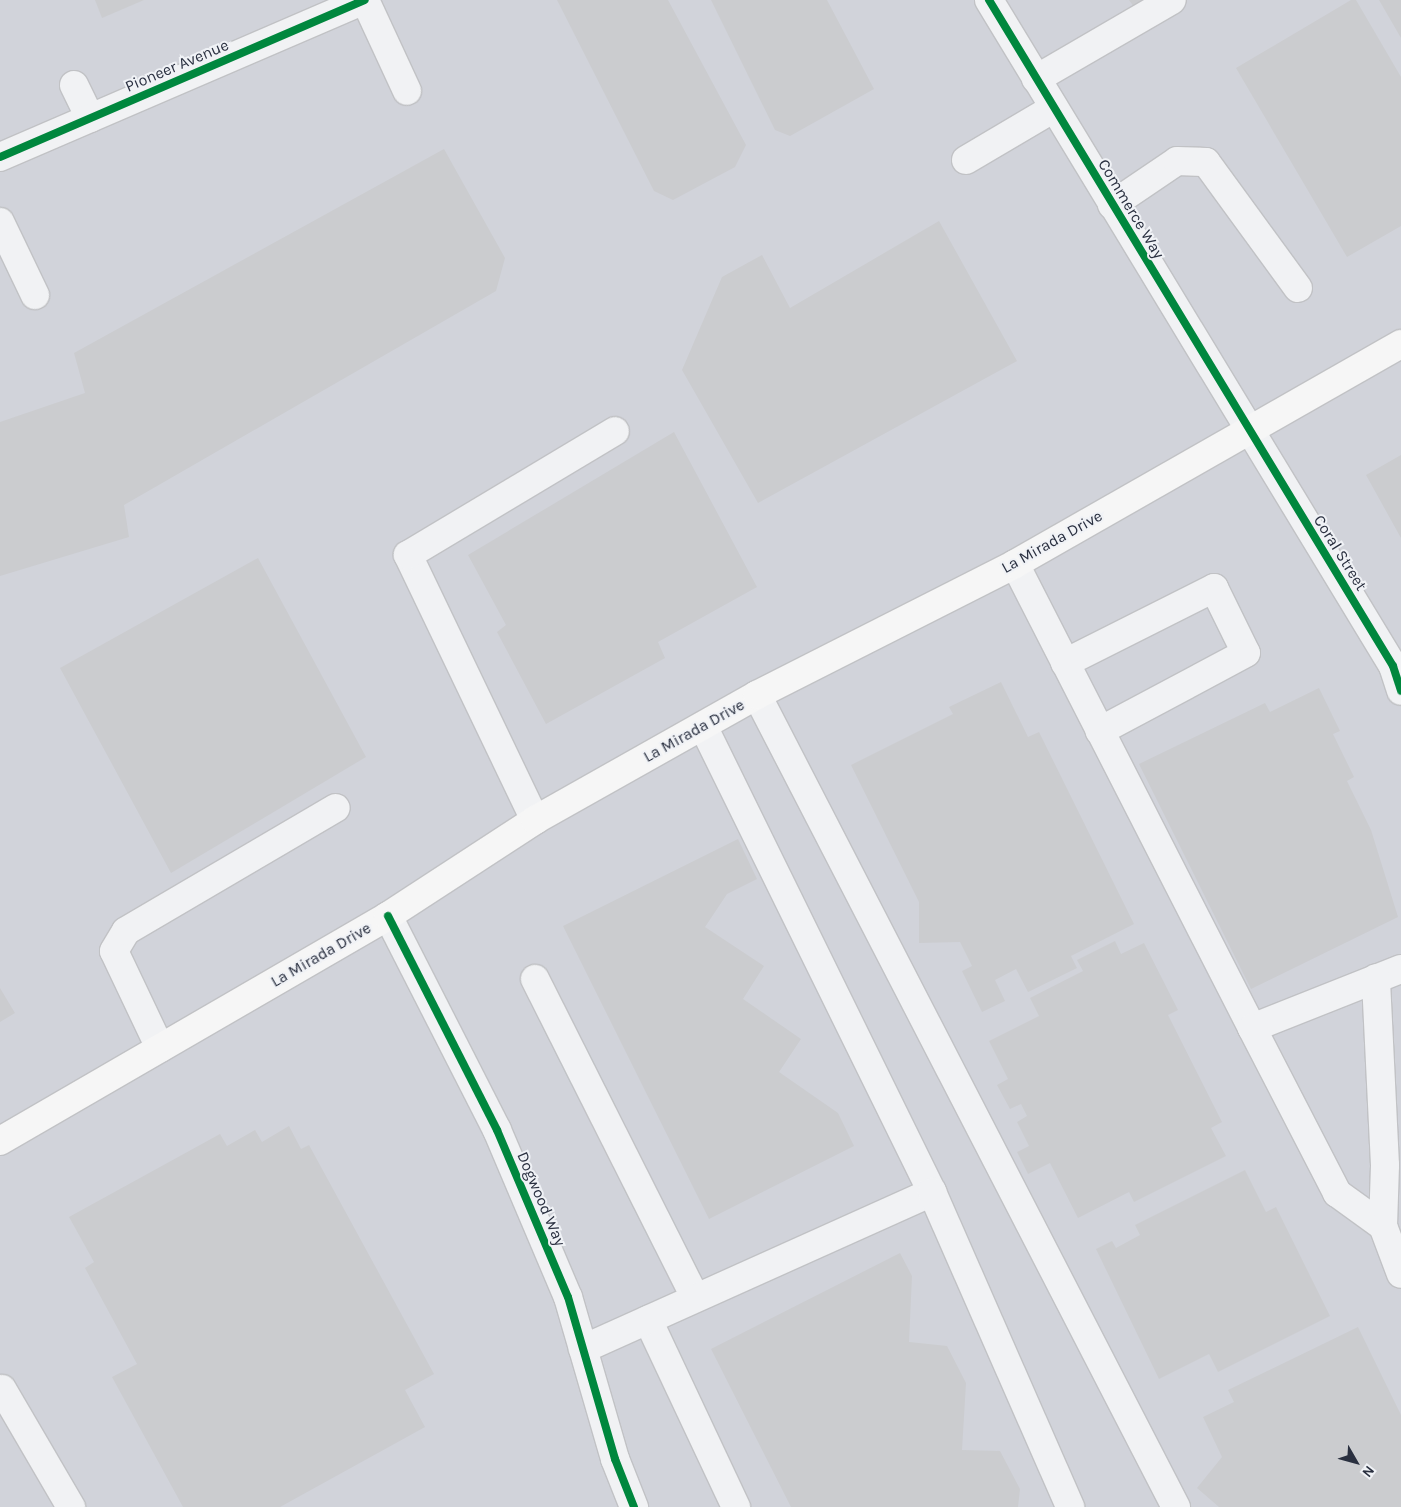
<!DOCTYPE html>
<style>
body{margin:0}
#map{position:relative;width:1401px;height:1507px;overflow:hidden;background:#e3e4e7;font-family:Karla,sans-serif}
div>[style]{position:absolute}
.built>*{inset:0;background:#d1d3da}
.building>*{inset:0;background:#cbcccf}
.roads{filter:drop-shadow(1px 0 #c1c2c5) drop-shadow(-1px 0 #c1c2c5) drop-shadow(0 1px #c1c2c5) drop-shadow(0 -1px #c1c2c5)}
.minor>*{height:28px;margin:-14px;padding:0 14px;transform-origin:14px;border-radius:14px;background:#f1f2f4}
.major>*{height:28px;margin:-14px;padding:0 14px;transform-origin:14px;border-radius:14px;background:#f6f6f6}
.cycleway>*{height:8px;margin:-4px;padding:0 4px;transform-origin:4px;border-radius:4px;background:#00873e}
span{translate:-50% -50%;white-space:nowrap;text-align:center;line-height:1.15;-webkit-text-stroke:4px #f0f2f6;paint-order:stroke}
.street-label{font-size:16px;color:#2a3040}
.north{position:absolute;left:1331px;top:1437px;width:50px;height:50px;-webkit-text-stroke:4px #f0f2f6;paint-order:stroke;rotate:128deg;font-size:14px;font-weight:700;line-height:20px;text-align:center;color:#2a3040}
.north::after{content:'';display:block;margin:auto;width:18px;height:22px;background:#2a3040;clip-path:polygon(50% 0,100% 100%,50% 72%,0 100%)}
</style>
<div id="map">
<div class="built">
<div style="clip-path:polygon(0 0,1401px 0,1401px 1507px,0 1507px)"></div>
</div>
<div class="building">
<div style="clip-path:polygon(95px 0,144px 0,102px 18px)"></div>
<div style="clip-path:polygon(557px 0,668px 0,746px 145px,735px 167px,673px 200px,654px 191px)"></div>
<div style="clip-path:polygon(711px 0,827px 0,874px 89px,790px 136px,775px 130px)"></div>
<div style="clip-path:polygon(1129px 0,1146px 0,1134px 7px)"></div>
<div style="clip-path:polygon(1351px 0,1356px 0,1401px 77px,1401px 226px,1347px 257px,1236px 68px)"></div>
<div style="clip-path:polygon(1379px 0,1401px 0,1401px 38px)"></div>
<div style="clip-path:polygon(444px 149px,505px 258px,496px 291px,124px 505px,129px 537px,0 576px,0 422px,85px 393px,74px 353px)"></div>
<div style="clip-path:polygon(939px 221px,1017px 361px,758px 503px,682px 370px,722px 277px,762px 255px,790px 308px)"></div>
<div style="clip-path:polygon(674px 432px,757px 587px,658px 642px,665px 658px,546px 724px,497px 632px,506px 625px,468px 555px)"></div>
<div style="clip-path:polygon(1401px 455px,1401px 538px,1366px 475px)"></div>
<div style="clip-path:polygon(258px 558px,366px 757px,171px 873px,60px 668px)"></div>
<div style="clip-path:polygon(1001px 682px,1028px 737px,1039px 732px,1134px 924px,1071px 956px,1077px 968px,1028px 992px,1016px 969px,995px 980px,1005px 1001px,982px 1012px,962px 971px,972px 966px,960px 942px,919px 943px,919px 902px,851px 765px,953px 714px,949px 707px)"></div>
<div style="clip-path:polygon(1319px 688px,1340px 731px,1333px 734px,1354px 777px,1347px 781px,1371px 830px,1398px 917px,1251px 989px,1139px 764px,1265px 703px,1270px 712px)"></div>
<div style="clip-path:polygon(738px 839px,757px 879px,727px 894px,705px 927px,764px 966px,743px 999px,801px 1039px,779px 1072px,838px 1113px,854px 1146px,709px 1219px,563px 926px)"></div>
<div style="clip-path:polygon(1115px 941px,1121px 954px,1144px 943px,1178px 1010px,1168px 1015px,1222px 1122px,1211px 1128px,1226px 1156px,1134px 1202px,1129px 1192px,1078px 1218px,1050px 1163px,1028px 1174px,1017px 1152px,1029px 1146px,1017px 1122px,1027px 1116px,1021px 1104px,1010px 1109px,997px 1085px,1008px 1079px,989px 1041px,1039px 1016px,1030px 998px,1083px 971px,1077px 960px)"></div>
<div style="clip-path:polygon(0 988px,15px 1013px,0 1022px)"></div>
<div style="clip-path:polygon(289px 1126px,301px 1149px,309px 1145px,434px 1374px,405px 1390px,425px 1427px,280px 1507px,183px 1507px,112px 1377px,137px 1364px,85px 1268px,94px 1262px,69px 1217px,220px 1134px,227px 1146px,255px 1130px,262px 1142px)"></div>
<div style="clip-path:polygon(1245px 1170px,1266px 1212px,1276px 1207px,1330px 1316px,1218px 1372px,1209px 1354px,1159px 1379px,1096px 1249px,1112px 1241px,1116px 1248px,1140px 1235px,1135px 1225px)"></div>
<div style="clip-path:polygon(900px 1253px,912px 1276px,909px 1342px,947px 1346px,966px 1383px,962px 1450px,1000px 1451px,1020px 1489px,1018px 1507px,791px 1507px,711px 1349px)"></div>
<div style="clip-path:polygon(1358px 1327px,1401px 1415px,1401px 1507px,1219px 1507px,1197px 1488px,1222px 1457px,1203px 1417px,1234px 1402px,1228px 1390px)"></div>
</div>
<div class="roads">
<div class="minor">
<div style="left:365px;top:0;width:100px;rotate:65.2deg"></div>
<div style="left:989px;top:0;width:779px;rotate:58.76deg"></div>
<div style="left:1393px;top:666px;width:26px;rotate:72deg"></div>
<div style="left:1036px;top:79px;width:157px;rotate:-30.2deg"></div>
<div style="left:74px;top:85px;width:37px;rotate:64deg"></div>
<div style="left:0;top:157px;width:397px;rotate:-23.3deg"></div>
<div style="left:966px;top:160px;width:102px;rotate:-30.6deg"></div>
<div style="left:1112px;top:205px;width:78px;rotate:-34.1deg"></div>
<div style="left:1177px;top:161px;width:29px;rotate:2deg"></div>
<div style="left:1206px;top:162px;width:156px;rotate:53.9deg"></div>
<div style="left:0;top:222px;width:81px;rotate:64.4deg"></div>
<div style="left:1015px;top:564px;width:521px;rotate:62.94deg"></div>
<div style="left:1252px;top:1028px;width:160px;rotate:-21.6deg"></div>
<div style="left:1065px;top:663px;width:167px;rotate:-26.7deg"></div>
<div style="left:1214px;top:588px;width:72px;rotate:63.8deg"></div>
<div style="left:1246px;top:653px;width:166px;rotate:151.9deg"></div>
<div style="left:757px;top:695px;width:914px;rotate:62.71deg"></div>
<div style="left:703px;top:726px;width:519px;rotate:63.83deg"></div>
<div style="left:535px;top:820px;width:294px;rotate:-115.6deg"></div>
<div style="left:408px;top:555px;width:241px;rotate:-30.9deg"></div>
<div style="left:388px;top:916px;width:240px;rotate:63deg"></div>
<div style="left:497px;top:1130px;width:181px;rotate:67deg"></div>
<div style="left:568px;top:1297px;width:169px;rotate:73.8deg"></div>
<div style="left:615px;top:1459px;width:52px;rotate:68.4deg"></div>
<div style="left:535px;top:979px;width:356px;rotate:63.3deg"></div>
<div style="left:1252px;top:1028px;width:186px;rotate:62.7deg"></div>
<div style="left:1337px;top:1193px;width:57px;rotate:35.7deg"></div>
<div style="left:1383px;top:1226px;width:61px;rotate:-88.1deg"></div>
<div style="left:1385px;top:1165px;width:187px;rotate:-92.8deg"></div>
<div style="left:160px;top:1048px;width:107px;rotate:-115.4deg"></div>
<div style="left:114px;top:951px;width:23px;rotate:-59deg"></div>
<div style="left:126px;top:931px;width:243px;rotate:-30.4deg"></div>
<div style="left:1383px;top:1226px;width:51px;rotate:69.4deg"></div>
<div style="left:648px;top:1320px;width:207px;rotate:64.8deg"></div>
<div style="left:583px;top:1349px;width:383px;rotate:-24.2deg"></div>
<div style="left:932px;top:1192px;width:344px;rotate:66.3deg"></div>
<div style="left:2px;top:1389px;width:137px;rotate:59.7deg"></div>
</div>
<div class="major">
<div style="left:0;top:1141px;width:449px;rotate:-30.1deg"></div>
<div style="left:388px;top:916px;width:176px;rotate:-33.1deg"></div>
<div style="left:535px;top:820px;width:255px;rotate:-29.4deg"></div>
<div style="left:757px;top:695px;width:289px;rotate:-26.9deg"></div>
<div style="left:1015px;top:564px;width:444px;rotate:-29.7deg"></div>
</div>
</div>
<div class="cycleway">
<div style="left:989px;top:0;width:779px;rotate:58.76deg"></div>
<div style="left:1393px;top:666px;width:26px;rotate:72deg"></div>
<div style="left:0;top:157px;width:397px;rotate:-23.3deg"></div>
<div style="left:388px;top:916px;width:240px;rotate:63deg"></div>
<div style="left:497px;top:1130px;width:181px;rotate:67deg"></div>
<div style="left:568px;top:1297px;width:169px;rotate:73.8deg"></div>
<div style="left:615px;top:1459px;width:52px;rotate:68.4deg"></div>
</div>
<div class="street-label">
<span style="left:177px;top:66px;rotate:-23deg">Pioneer Avenue</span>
<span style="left:1131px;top:209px;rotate:59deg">Commerce Way</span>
<span style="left:1052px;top:542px;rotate:-29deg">La Mirada Drive</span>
<span style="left:1340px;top:553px;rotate:58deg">Coral Street</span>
<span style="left:694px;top:731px;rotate:-29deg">La Mirada Drive</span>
<span style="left:321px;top:955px;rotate:-30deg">La Mirada Drive</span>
<span style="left:541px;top:1199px;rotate:67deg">Dogwood Way</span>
</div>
<div class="north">N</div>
</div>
